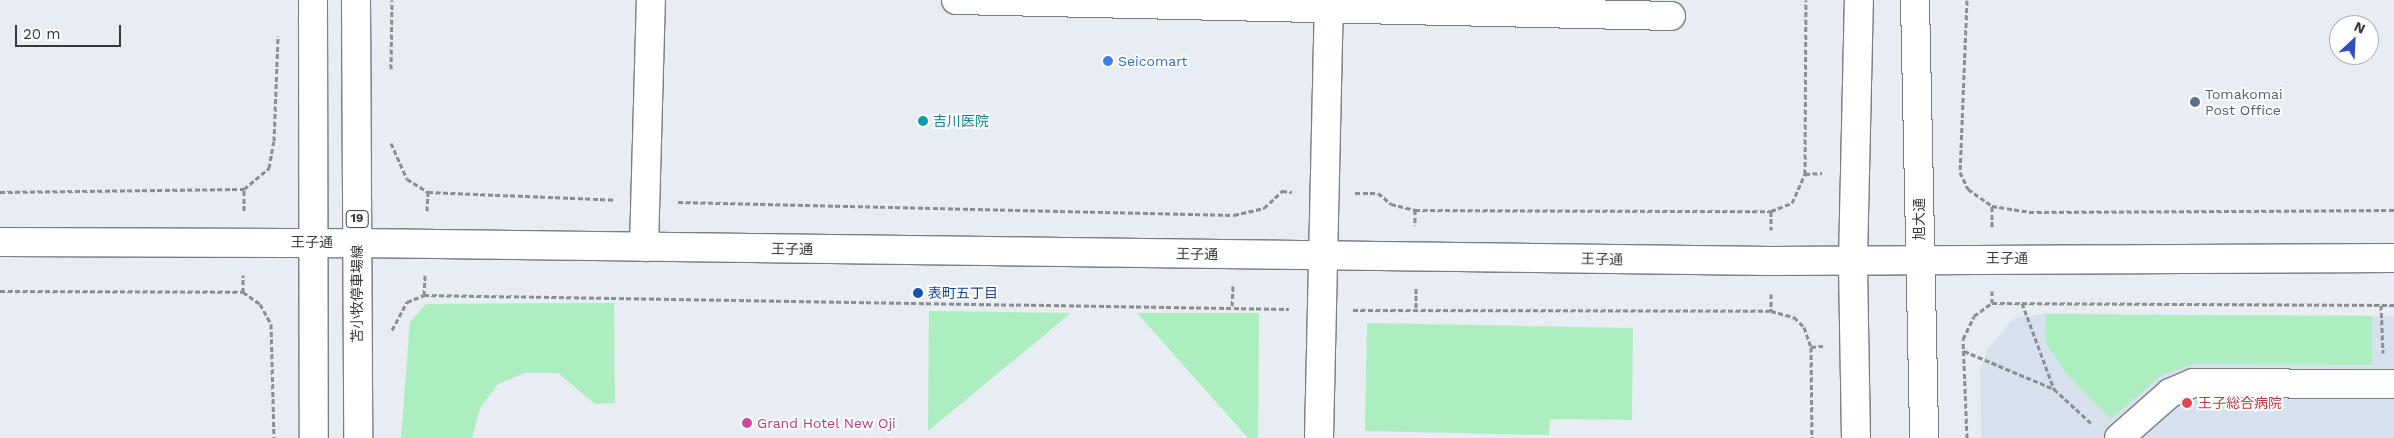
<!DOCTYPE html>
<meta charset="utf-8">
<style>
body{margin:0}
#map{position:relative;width:2394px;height:438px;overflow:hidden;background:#e8ecf3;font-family:"Work Sans","Noto Sans JP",sans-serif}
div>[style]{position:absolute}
.built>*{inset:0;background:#d7e1ed}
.green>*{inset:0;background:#aceebf}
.path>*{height:3px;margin-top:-1.5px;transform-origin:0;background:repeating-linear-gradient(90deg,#8a8d92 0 5px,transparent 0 7.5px)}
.roads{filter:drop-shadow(1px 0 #797d83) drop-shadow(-1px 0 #797d83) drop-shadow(0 1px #797d83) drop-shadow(0 -1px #797d83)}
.minor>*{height:28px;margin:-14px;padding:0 14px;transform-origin:14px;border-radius:14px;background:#fff}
.major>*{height:28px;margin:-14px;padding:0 14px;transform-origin:14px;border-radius:14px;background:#fff}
.dots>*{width:14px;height:14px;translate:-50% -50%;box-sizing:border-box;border:2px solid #fff;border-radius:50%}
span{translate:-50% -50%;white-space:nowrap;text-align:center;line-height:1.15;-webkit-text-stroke:4px #fff;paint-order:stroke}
.shield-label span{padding:1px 4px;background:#fff;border:1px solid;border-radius:4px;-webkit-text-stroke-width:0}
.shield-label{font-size:12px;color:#36383b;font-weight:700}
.shop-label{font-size:14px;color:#366cbe}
.left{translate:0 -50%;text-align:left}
.service-label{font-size:14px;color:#4e5e75}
.culture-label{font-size:14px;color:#0d838f}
.street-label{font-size:14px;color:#36383b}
.transit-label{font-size:14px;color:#164399}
.health-label{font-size:14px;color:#be3a42}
.hotel-label{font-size:14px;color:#b23c85}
.north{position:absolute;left:2329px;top:15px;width:50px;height:50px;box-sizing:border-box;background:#fff;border:1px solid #afafb1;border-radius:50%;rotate:25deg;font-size:14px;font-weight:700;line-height:20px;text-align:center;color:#36383b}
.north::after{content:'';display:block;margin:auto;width:18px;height:22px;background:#2f4fbf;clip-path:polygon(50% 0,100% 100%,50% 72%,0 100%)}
.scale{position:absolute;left:15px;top:25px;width:106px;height:22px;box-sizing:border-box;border:2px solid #36383b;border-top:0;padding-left:6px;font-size:15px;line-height:18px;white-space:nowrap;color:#36383b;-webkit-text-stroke:4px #fff;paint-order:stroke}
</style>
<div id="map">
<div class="built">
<div style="clip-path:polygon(2045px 314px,2394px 316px,2394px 438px,1981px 438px,1980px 369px,1988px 349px,2014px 318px)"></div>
</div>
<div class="green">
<div style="clip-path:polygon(614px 303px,615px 403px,595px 404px,558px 373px,525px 373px,498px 384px,480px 408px,472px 438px,401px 438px,410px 322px,426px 304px)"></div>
<div style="clip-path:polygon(929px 311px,1071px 313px,928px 431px)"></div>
<div style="clip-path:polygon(1137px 313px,1259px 313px,1258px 438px,1248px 438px)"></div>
<div style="clip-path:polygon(2045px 314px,2372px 316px,2372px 365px,2194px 364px,2162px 375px,2111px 419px,2066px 373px,2046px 343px)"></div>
<div style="clip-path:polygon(1367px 323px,1633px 328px,1632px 420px,1550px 419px,1549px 435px,1365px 431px)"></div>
</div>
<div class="path">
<div style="left:1967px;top:0;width:172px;rotate:92.3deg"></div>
<div style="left:1960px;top:172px;width:19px;rotate:65deg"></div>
<div style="left:1968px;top:189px;width:29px;rotate:35deg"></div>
<div style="left:1992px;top:206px;width:37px;rotate:9deg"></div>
<div style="left:2029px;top:212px;width:365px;rotate:-0.3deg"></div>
<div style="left:391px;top:69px;width:69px;rotate:-89.2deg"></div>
<div style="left:391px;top:143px;width:39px;rotate:66deg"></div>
<div style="left:407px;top:179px;width:25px;rotate:32deg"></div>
<div style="left:428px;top:192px;width:187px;rotate:2.4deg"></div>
<div style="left:1805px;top:174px;width:17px;rotate:-3deg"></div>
<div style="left:0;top:192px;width:244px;rotate:-0.7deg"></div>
<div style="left:244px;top:189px;width:33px;rotate:-40deg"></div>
<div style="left:269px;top:168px;width:27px;rotate:-80deg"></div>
<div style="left:274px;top:141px;width:105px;rotate:-87.8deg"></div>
<div style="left:1355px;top:193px;width:23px"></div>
<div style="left:1378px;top:193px;width:17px;rotate:40deg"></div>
<div style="left:1391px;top:204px;width:25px;rotate:14deg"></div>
<div style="left:1415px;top:210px;width:356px;rotate:0.2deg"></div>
<div style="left:1771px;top:211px;width:22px;rotate:-21deg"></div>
<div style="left:1792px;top:203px;width:32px;rotate:-66deg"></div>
<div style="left:1805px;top:174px;width:174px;rotate:-89.7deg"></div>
<div style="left:678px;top:202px;width:556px;rotate:1.34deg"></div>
<div style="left:1234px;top:215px;width:31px;rotate:-13deg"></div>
<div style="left:1264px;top:208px;width:25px;rotate:-43deg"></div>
<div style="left:1282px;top:191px;width:10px;rotate:6deg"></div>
<div style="left:1415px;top:210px;width:15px;rotate:90deg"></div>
<div style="left:244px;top:211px;width:22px;rotate:-90deg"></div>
<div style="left:427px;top:211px;width:19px;rotate:-87deg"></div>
<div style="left:1771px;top:211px;width:19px;rotate:90deg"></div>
<div style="left:1992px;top:227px;width:21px;rotate:-90deg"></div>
<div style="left:1416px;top:288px;width:20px;rotate:90deg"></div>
<div style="left:0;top:291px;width:243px;rotate:0.2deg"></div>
<div style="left:243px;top:292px;width:21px;rotate:35deg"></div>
<div style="left:260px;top:304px;width:23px;rotate:61deg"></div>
<div style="left:271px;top:324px;width:114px;rotate:88.5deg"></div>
<div style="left:243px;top:292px;width:17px;rotate:-90deg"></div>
<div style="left:1771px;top:294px;width:17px;rotate:90deg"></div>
<div style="left:424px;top:295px;width:20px;rotate:-87deg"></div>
<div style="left:1992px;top:303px;width:12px;rotate:-90deg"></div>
<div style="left:2022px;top:303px;width:92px;rotate:69.6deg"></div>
<div style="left:2054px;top:389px;width:50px;rotate:42.6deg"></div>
<div style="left:2381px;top:305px;width:48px;rotate:87.6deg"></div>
<div style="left:1232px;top:306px;width:21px;rotate:-87deg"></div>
<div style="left:1353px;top:310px;width:418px;rotate:0.1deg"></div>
<div style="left:1771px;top:311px;width:24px;rotate:15deg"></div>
<div style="left:1794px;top:317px;width:14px;rotate:45deg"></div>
<div style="left:1804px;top:327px;width:21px;rotate:71deg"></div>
<div style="left:1811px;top:347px;width:91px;rotate:89.4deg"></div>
<div style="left:392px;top:330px;width:32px;rotate:-62deg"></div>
<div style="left:407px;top:302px;width:18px;rotate:-22deg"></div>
<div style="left:424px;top:295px;width:865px;rotate:0.93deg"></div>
<div style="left:1811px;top:347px;width:12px;rotate:-5deg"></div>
<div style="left:1964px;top:351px;width:98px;rotate:22.9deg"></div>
<div style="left:1967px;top:438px;width:99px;rotate:-92.3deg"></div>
<div style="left:1963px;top:339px;width:25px;rotate:-64deg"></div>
<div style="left:1974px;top:316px;width:22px;rotate:-36deg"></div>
<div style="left:1992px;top:303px;width:402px;rotate:0.3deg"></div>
</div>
<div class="roads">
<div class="minor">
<div style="left:956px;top:0;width:715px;rotate:1.28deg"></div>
<div style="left:1915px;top:0;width:438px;rotate:88.8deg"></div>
<div style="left:0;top:242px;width:358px;rotate:0.2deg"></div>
<div style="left:358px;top:243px;width:1413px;rotate:0.73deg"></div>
<div style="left:1771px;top:261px;width:623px;rotate:-0.28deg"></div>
<div style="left:644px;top:247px;width:247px;rotate:-88.4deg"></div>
<div style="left:1319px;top:438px;width:438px;rotate:-88.7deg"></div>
<div style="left:1856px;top:438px;width:178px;rotate:-91deg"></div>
<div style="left:1853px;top:260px;width:260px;rotate:-88.7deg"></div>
<div style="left:2119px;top:438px;width:68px;rotate:-41.4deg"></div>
<div style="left:2170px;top:393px;width:25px;rotate:-23deg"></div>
<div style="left:2193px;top:383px;width:201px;rotate:0.3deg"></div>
</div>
<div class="major">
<div style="left:313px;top:0;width:438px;rotate:89.9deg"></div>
<div style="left:356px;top:0;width:438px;rotate:89.7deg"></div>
</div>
</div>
<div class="dots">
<div style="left:1108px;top:61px;background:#3f7fe0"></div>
<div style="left:2195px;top:102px;background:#5c6f8a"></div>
<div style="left:923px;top:121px;background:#0f9aa8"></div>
<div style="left:918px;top:293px;background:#1a4fb4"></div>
<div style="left:2187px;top:403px;background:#e0444e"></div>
<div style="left:747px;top:423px;background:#d1479c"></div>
</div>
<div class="shield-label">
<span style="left:357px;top:219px">19</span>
</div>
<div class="shop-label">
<span class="left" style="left:1118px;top:61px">Seicomart</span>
</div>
<div class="service-label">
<span class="left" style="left:2205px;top:102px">Tomakomai<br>Post Office</span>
</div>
<div class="culture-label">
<span class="left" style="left:933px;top:121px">吉川医院</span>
</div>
<div class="street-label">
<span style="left:1919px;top:219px;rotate:-90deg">旭大通</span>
<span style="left:312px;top:242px">王子通</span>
<span style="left:792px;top:249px;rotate:1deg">王子通</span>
<span style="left:1197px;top:254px;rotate:1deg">王子通</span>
<span style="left:2007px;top:258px">王子通</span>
<span style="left:1602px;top:259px;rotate:1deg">王子通</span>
<span style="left:357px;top:294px;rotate:-90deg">苫小牧停車場線</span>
</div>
<div class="transit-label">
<span class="left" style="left:928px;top:293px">表町五丁目</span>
</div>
<div class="health-label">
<span class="left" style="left:2198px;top:403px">王子総合病院</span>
</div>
<div class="hotel-label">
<span class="left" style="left:757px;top:423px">Grand Hotel New Oji</span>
</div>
<div class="north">N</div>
<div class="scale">20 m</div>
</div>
